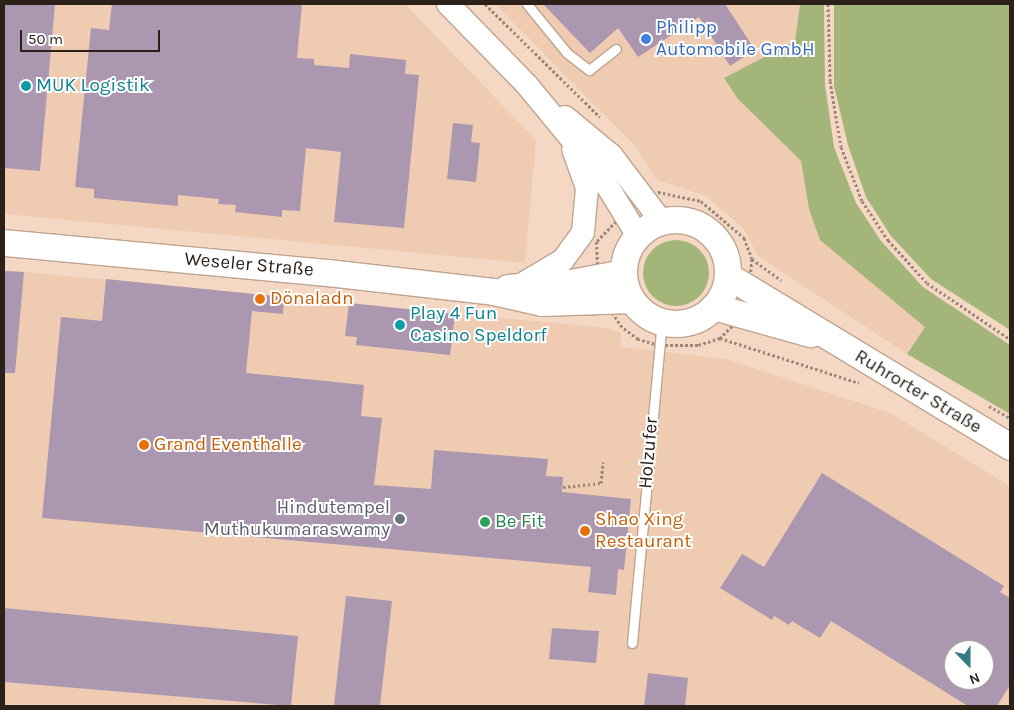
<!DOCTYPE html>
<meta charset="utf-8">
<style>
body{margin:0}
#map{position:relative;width:1014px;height:710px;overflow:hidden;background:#f5d8c3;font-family:Karla,sans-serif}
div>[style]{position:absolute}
.built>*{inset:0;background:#eecbb1}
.green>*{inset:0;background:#a3b579}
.round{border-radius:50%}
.building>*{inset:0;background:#ac97b0}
.path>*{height:3px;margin-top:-1.5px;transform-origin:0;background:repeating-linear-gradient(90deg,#9b8778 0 2.5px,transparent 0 5px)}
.roads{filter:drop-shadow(1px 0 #bfa38f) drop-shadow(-1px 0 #bfa38f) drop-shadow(0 1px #bfa38f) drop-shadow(0 -1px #bfa38f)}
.service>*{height:9px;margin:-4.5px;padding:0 4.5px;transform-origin:4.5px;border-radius:4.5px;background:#fff}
.tertiary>*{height:22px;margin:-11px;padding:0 11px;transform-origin:11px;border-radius:11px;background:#fff}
.secondary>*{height:26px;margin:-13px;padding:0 13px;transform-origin:13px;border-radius:13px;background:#fff}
.secondary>.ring{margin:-13px;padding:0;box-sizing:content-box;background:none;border:26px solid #fff;border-radius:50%}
.dots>*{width:14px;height:14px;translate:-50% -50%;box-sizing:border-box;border:2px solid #fff;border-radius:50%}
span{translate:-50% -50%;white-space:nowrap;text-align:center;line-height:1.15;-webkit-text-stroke:4px #fff;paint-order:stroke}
.shop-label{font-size:19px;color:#366cbe}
.left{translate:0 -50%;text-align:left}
.culture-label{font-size:19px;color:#0d838f}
.street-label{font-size:19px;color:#2b2119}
.food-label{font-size:19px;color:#c56008}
.worship-label{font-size:19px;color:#5b616d}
.right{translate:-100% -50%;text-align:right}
.leisure-label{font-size:19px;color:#27864d}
.frame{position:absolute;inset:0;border:5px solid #2b2119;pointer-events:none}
.north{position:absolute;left:944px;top:640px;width:50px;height:50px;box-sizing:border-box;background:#fff;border:1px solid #aaa6a3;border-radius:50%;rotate:158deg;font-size:14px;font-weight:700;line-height:20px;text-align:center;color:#2b2119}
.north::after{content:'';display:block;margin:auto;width:18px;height:22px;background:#347a86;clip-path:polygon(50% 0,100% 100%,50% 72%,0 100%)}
.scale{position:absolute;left:20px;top:30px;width:140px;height:22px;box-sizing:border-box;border:2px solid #2b2119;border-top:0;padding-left:6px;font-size:15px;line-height:18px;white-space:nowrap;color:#2b2119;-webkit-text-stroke:4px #fff;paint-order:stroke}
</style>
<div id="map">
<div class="built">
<div style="clip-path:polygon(4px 4px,405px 4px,536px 140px,525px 263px,4px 214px)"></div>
<div style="clip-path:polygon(495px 4px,800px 4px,795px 41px,724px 78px,738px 99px,801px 161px,809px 209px,926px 327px,907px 354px,758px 256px,744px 229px,706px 196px,657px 180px,636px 147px)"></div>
<div style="clip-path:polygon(evenodd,4px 270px,607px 328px,621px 333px,621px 347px,726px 359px,890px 413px,1010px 486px,1010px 706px,4px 706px,4px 270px,954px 650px,984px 650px,984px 680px,954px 680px,954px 650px)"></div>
</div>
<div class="green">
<div style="clip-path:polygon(800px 4px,824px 4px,825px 85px,834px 147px,856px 203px,881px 241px,923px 287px,1010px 345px,1010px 414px,907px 354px,925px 327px,820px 240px,809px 209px,801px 161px,738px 99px,724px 78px,795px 41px)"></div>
<div style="clip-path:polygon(834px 4px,1010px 4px,1010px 330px,931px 279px,891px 236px,866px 197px,848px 145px,834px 86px)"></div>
<div class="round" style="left:643px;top:240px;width:66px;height:66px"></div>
</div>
<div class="building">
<div style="clip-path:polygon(4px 4px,55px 4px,40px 171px,4px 168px)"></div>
<div style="clip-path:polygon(112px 4px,302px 4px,297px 58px,314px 59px,314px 65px,349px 68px,350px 54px,406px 60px,405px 74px,419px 75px,404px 228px,334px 222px,341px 152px,306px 148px,300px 211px,282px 210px,282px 217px,235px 212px,236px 205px,218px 204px,219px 199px,178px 195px,178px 206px,94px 198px,94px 189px,75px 187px,91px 28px,109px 30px)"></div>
<div style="clip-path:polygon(543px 4px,725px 4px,755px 50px,730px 66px,699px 17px,638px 57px,618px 28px,590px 53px)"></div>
<div style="clip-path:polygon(453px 123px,473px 125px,471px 142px,480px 143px,476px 182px,447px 179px)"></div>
<div style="clip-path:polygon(4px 271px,24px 272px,15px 373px,4px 373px)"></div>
<div style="clip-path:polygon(106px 279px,284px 297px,283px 314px,252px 311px,246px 373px,364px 385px,361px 416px,382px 418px,374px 485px,431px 489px,434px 450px,548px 459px,546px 476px,563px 477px,562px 492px,631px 499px,624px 570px,618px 569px,616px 595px,588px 592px,591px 567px,42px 518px,61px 317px,102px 321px)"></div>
<div style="clip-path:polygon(349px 303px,455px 314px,450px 355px,356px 345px,357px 337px,345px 336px)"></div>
<div style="clip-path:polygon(evenodd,822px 473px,1004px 586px,1000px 592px,1010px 598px,1010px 685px,997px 706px,968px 706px,831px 621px,820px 638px,792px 621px,789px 625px,774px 616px,772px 620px,720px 588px,742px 554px,764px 567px,822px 473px,954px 650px,984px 650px,984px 680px,954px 680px,954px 650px)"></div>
<div style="clip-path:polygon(346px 596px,392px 601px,380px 706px,334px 706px)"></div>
<div style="clip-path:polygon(4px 608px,298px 636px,291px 706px,4px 682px)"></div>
<div style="clip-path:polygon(552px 628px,599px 631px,596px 663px,549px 659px)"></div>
<div style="clip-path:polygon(648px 673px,688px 678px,685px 706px,644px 706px)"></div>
</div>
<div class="path">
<div style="left:485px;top:4px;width:161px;rotate:44.5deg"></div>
<div style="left:828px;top:4px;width:77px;rotate:88.5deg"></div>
<div style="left:830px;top:81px;width:67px;rotate:80.5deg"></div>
<div style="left:841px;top:147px;width:58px;rotate:68.7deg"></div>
<div style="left:862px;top:201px;width:47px;rotate:56.3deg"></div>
<div style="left:888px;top:240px;width:58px;rotate:47.8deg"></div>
<div style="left:927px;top:283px;width:100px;rotate:34deg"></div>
<div style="left:658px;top:192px;width:44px;rotate:11.8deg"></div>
<div style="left:701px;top:201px;width:57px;rotate:40.7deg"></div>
<div style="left:744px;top:238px;width:22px;rotate:69deg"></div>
<div style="left:752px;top:259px;width:30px;rotate:96deg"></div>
<div style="left:749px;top:289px;width:41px;rotate:114.7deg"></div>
<div style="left:732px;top:326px;width:17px;rotate:135deg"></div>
<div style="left:720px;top:338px;width:23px;rotate:162deg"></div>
<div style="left:698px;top:345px;width:39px;rotate:180deg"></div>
<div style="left:659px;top:345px;width:22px;rotate:-164deg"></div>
<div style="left:638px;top:339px;width:20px;rotate:-143deg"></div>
<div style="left:622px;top:327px;width:32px;rotate:-124deg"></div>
<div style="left:604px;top:300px;width:22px;rotate:-106deg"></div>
<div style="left:598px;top:279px;width:38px;rotate:-92deg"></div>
<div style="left:597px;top:241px;width:39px;rotate:-46deg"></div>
<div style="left:624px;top:213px;width:40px;rotate:-32deg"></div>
<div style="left:752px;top:259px;width:36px;rotate:36deg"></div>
<div style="left:720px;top:338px;width:146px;rotate:17.9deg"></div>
<div style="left:989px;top:406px;width:24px;rotate:30deg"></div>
<div style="left:563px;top:487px;width:38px;rotate:-6deg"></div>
<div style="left:601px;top:483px;width:21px;rotate:-85deg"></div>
</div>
<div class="roads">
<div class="service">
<div style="left:527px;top:4px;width:63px;rotate:50.8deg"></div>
<div style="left:567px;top:53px;width:28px;rotate:38deg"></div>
<div style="left:589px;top:70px;width:34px;rotate:-38deg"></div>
<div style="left:632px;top:643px;width:322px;rotate:-84.7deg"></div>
</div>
<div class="tertiary">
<div style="left:448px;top:4px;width:113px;rotate:45.7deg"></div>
<div style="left:527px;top:85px;width:112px;rotate:50.5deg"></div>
<div style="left:598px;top:171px;width:76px;rotate:58.4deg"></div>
<div style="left:565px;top:117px;width:60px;rotate:39.6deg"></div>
<div style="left:611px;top:155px;width:84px;rotate:52.7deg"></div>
<div style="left:519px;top:286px;width:51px;rotate:-30.6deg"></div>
<div style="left:563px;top:260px;width:34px;rotate:-54deg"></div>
<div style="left:583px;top:232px;width:44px;rotate:-84.8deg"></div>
<div style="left:587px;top:188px;width:41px;rotate:-109.7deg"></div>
</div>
<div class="secondary">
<div class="ring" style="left:624px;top:220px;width:78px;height:78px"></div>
<div style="left:4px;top:243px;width:325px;rotate:5.3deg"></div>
<div style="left:328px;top:273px;width:167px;rotate:6.5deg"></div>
<div style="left:494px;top:292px;width:49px;rotate:12.9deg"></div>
<div style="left:542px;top:303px;width:90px;rotate:-1.9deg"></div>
<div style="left:728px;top:276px;width:330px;rotate:31.2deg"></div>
<div style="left:508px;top:288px;width:63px;rotate:-4.5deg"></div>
<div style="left:571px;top:283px;width:54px;rotate:-10.7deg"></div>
<div style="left:714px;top:307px;width:101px;rotate:15.6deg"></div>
</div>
</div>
<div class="dots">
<div style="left:646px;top:39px;background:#3f7fe0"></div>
<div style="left:26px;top:86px;background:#0f9aa8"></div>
<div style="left:260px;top:299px;background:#e8710a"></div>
<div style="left:400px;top:325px;background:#0f9aa8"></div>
<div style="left:144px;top:445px;background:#e8710a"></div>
<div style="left:400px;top:519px;background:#6b7280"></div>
<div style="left:485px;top:522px;background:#2e9e5b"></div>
<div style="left:585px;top:531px;background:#e8710a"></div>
</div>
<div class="shop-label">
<span class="left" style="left:656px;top:39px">Philipp<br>Automobile GmbH</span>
</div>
<div class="culture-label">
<span class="left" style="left:36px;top:86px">MUK Logistik</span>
<span class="left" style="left:410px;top:325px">Play 4 Fun<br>Casino Speldorf</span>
</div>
<div class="street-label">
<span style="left:249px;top:265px;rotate:5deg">Weseler Straße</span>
<span style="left:918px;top:392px;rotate:31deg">Ruhrorter Straße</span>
<span style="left:649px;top:453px;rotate:-85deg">Holzufer</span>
</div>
<div class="food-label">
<span class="left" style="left:270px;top:299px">Dönaladn</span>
<span class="left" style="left:154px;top:445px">Grand Eventhalle</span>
<span class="left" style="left:595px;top:531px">Shao Xing<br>Restaurant</span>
</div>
<div class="worship-label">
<span class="right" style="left:390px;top:519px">Hindutempel<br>Muthukumaraswamy</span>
</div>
<div class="leisure-label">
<span class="left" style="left:495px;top:522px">Be Fit</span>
</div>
<div class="frame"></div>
<div class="north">N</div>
<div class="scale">50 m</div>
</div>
